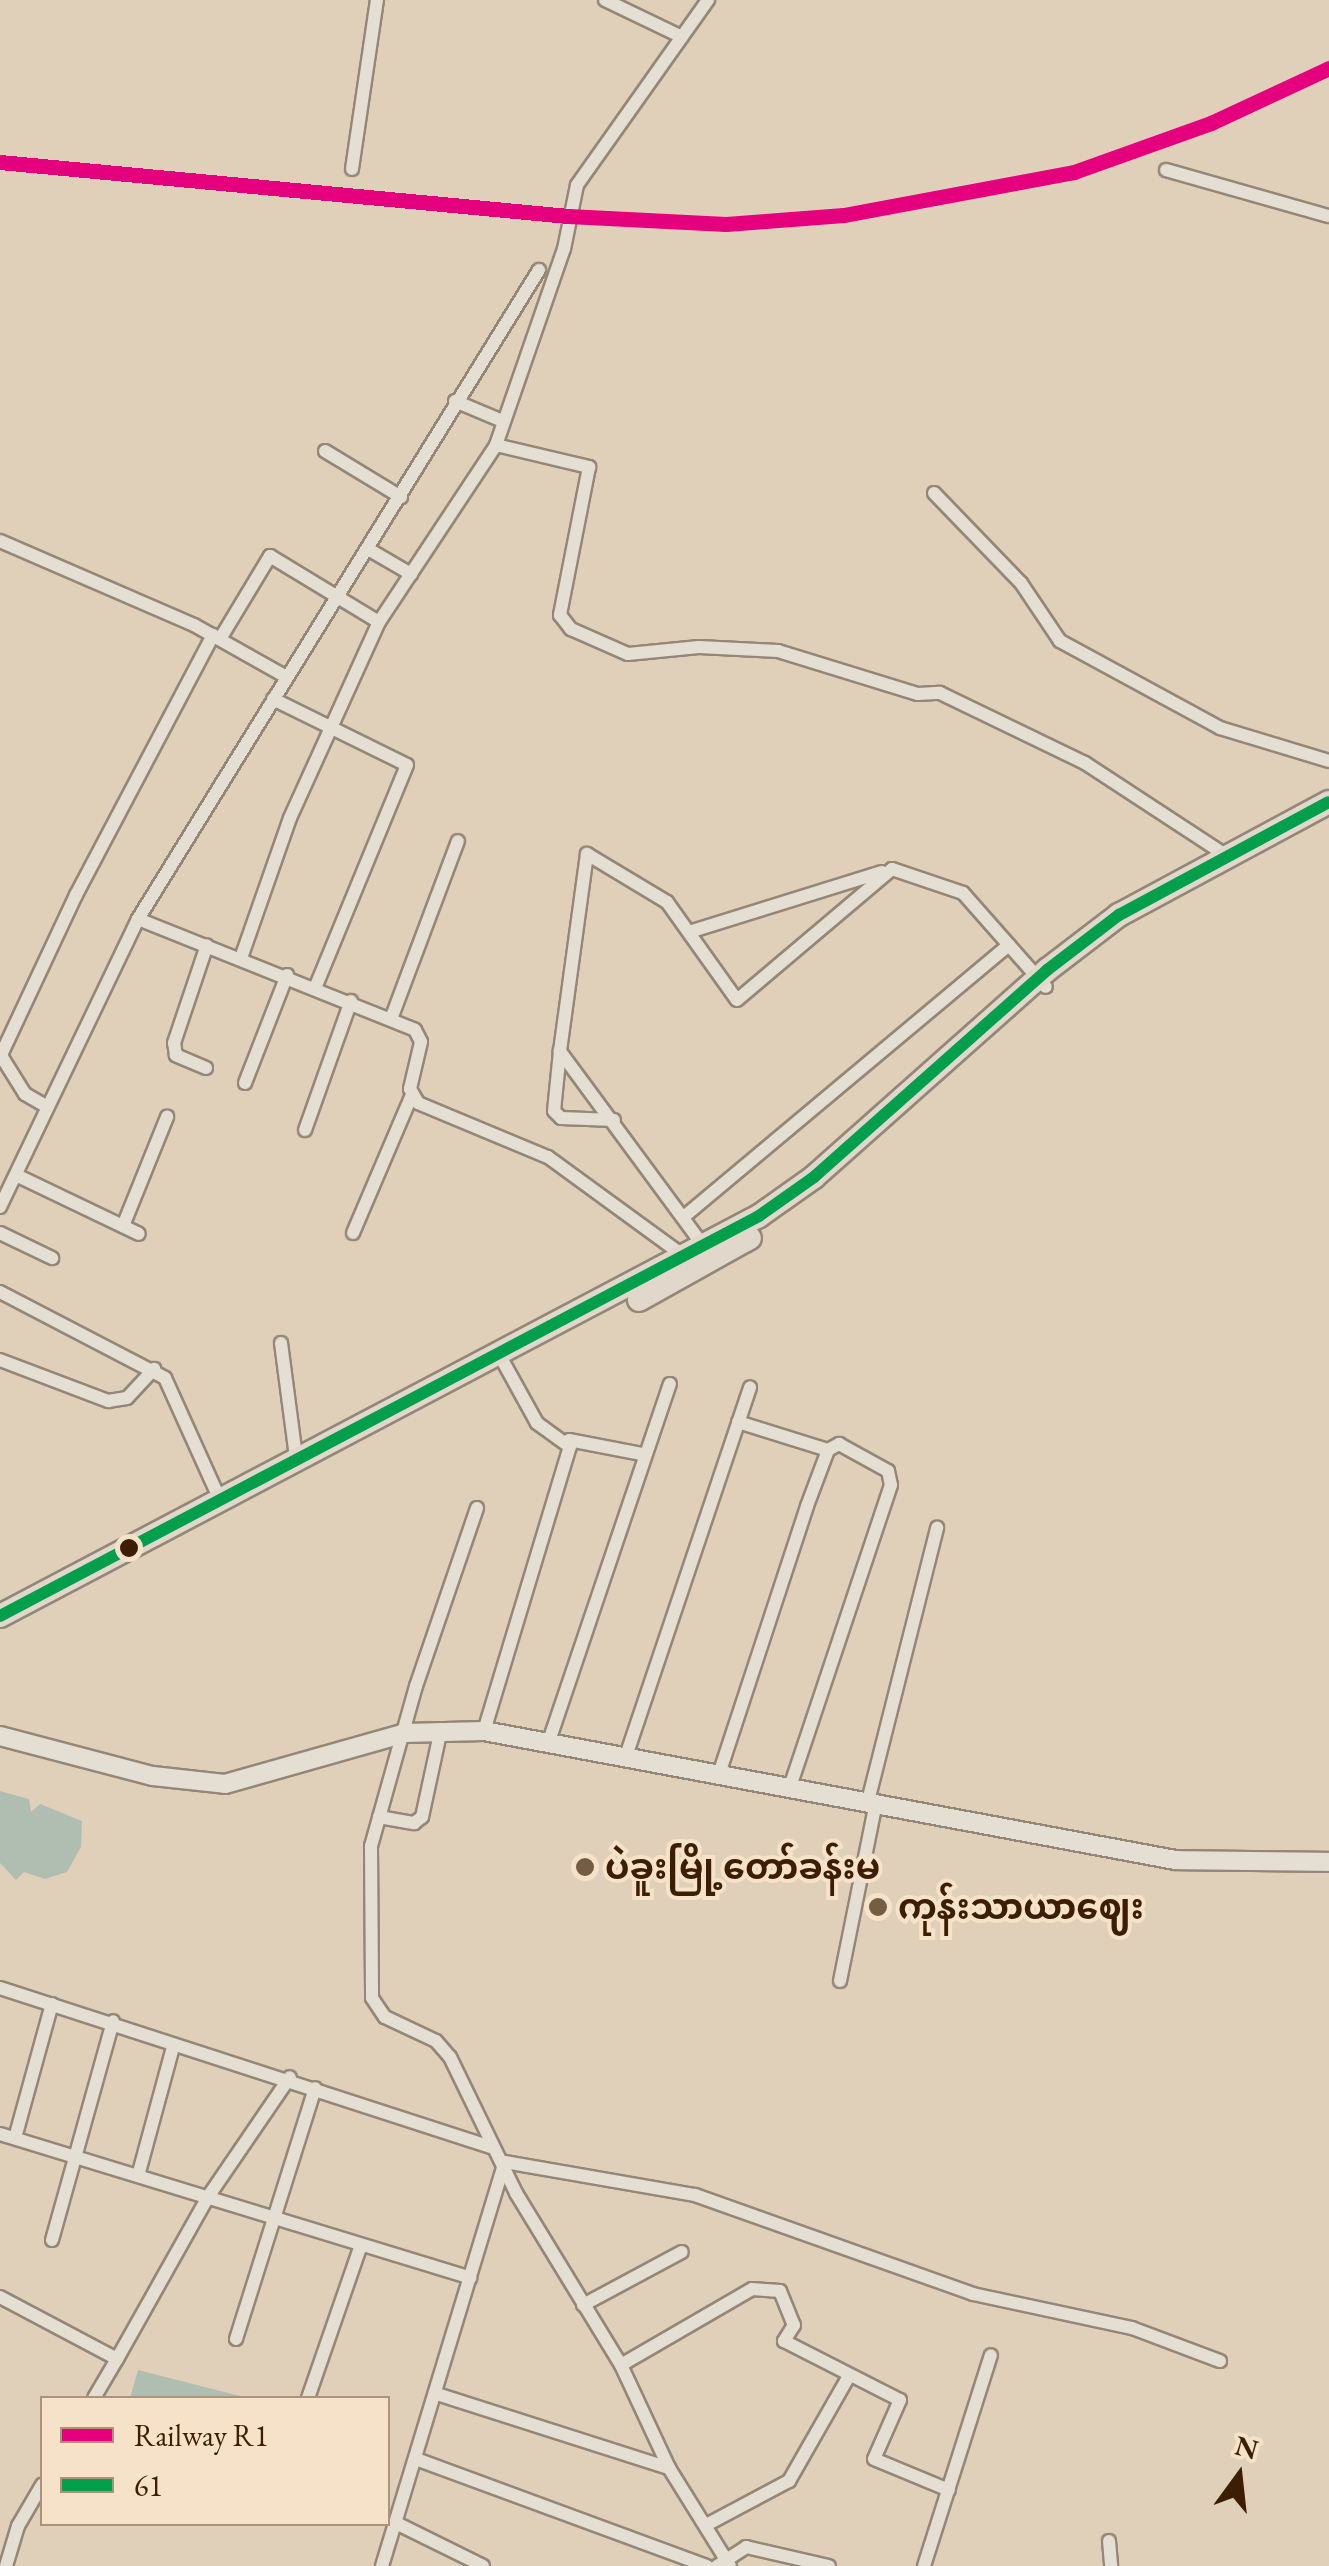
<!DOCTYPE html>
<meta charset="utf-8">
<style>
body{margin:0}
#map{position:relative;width:1329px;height:2566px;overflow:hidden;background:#e0d0ba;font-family:"EB Garamond","Noto Sans Myanmar",serif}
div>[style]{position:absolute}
.water>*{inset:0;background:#afbeb1}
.roads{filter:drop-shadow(2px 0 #948777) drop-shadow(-2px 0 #948777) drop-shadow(0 2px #948777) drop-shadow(0 -2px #948777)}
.street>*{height:12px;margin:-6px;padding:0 6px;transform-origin:6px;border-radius:6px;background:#e5ded3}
.secondary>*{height:18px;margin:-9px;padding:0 9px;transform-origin:9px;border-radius:9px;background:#e5ded3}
.highway>*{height:22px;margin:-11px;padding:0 11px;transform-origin:11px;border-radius:11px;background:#e1d8cb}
.bus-1>*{height:12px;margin:-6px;padding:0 6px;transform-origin:6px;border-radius:6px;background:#039f4d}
.rail-1>*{height:15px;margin:-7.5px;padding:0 7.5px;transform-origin:7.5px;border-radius:7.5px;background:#e5007d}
.dots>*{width:28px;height:28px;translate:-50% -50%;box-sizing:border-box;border:5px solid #f5e2c8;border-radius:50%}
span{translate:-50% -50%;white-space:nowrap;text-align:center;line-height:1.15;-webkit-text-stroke:8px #f5e2c8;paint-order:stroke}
.poi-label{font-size:35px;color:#3c1e04;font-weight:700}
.left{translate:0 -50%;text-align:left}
.legend{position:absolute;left:40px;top:2396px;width:350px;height:130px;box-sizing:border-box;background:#f5e2c8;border:2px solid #ab947a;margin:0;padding:12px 18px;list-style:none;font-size:30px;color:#3c1e04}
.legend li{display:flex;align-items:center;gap:20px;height:50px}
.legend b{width:50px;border:2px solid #ab947a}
.north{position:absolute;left:1189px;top:2426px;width:100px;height:100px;-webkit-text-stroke:8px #f5e2c8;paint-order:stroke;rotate:15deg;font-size:28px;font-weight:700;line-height:40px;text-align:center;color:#3c1e04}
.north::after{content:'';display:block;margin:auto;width:35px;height:45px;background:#3c1e04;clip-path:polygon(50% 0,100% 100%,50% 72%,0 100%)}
</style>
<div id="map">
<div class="water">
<div style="clip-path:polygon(0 1791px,29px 1799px,31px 1812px,40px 1804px,82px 1821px,81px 1847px,67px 1872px,45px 1879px,24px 1872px,16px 1880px,0 1863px)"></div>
<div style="clip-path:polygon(138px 2370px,240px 2396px,130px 2398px)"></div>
</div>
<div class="roads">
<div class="street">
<div style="left:605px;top:0;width:85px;rotate:25.7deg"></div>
<div style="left:352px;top:169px;width:171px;rotate:-81.6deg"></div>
<div style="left:1166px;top:170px;width:169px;rotate:15.8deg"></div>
<div style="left:455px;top:401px;width:49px;rotate:22.9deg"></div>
<div style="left:496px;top:445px;width:96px;rotate:13.3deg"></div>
<div style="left:589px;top:467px;width:151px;rotate:101.1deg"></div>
<div style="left:560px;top:615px;width:18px;rotate:52deg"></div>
<div style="left:571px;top:629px;width:62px;rotate:23.7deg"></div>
<div style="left:628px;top:654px;width:71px;rotate:-5.6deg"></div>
<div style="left:699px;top:647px;width:79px;rotate:2.9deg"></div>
<div style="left:778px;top:651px;width:146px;rotate:17.1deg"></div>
<div style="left:918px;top:694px;width:22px;rotate:-3deg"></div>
<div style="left:940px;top:693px;width:161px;rotate:25.8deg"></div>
<div style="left:1085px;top:763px;width:166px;rotate:33.2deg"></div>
<div style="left:325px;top:451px;width:89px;rotate:31.2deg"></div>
<div style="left:934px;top:493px;width:125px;rotate:46deg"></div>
<div style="left:1021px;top:583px;width:70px;rotate:56.1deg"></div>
<div style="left:1060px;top:641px;width:182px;rotate:28.5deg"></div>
<div style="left:1220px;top:728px;width:114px;rotate:16.8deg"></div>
<div style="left:0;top:541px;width:211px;rotate:23.4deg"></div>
<div style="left:194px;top:625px;width:104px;rotate:29.3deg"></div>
<div style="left:368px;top:549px;width:50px;rotate:30.2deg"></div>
<div style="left:220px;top:639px;width:97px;rotate:-58.9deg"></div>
<div style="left:270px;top:556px;width:127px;rotate:31.2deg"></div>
<div style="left:273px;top:699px;width:149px;rotate:26.2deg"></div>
<div style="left:407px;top:765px;width:239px;rotate:112.4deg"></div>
<div style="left:138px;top:919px;width:298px;rotate:21.8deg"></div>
<div style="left:415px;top:1030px;width:13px;rotate:63deg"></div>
<div style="left:421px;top:1042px;width:48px;rotate:103.2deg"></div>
<div style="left:410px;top:1089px;width:16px;rotate:60deg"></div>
<div style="left:418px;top:1103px;width:141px;rotate:22.6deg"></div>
<div style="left:548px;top:1157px;width:170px;rotate:36.1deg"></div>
<div style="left:689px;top:932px;width:202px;rotate:-17.3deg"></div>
<div style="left:241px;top:958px;width:148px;rotate:-70.7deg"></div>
<div style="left:290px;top:818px;width:215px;rotate:-65.6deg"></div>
<div style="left:379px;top:622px;width:212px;rotate:-56.5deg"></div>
<div style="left:496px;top:445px;width:207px;rotate:-70.9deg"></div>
<div style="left:564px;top:249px;width:65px;rotate:-78.5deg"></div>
<div style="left:577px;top:185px;width:227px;rotate:-54.7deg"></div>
<div style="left:391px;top:1019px;width:190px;rotate:-69.4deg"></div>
<div style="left:560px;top:1051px;width:60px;rotate:95.7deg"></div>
<div style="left:554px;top:1111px;width:10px;rotate:45deg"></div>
<div style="left:561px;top:1118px;width:53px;rotate:2.2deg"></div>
<div style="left:0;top:1054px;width:47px;rotate:58deg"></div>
<div style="left:25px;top:1094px;width:24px;rotate:30deg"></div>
<div style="left:1px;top:1055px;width:177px;rotate:-64.9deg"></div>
<div style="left:76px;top:895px;width:294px;rotate:-62.2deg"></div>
<div style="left:206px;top:1068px;width:33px;rotate:-157deg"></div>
<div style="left:176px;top:1055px;width:12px;rotate:-99deg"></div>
<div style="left:174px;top:1043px;width:103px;rotate:-71.4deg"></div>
<div style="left:245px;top:1083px;width:116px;rotate:-68.7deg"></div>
<div style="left:305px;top:1130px;width:137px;rotate:-70.4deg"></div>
<div style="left:16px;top:1175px;width:136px;rotate:25.6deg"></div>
<div style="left:0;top:1207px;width:319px;rotate:-64.4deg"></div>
<div style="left:138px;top:919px;width:763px;rotate:-58.29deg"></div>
<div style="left:686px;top:1215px;width:421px;rotate:-39.9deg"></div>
<div style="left:123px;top:1226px;width:118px;rotate:-68deg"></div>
<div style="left:0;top:1233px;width:58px;rotate:25.7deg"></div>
<div style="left:353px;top:1233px;width:148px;rotate:-66.9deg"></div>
<div style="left:705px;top:1248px;width:245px;rotate:-126.4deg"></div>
<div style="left:560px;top:1051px;width:199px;rotate:-82.2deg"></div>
<div style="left:587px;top:854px;width:93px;rotate:31deg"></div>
<div style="left:667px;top:902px;width:120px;rotate:54.5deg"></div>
<div style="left:737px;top:1000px;width:203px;rotate:-40.2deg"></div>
<div style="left:892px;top:869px;width:75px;rotate:18.7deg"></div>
<div style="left:963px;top:893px;width:125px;rotate:48.6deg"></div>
<div style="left:0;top:1292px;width:186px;rotate:27.5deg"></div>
<div style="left:165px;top:1378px;width:136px;rotate:65.7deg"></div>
<div style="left:281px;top:1343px;width:122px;rotate:82.5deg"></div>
<div style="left:0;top:1360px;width:116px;rotate:20.8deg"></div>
<div style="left:108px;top:1401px;width:19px;rotate:-9deg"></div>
<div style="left:127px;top:1398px;width:40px;rotate:-47deg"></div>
<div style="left:738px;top:1422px;width:94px;rotate:17.3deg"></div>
<div style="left:569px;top:1440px;width:74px;rotate:10.9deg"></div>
<div style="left:477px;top:1508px;width:188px;rotate:108.9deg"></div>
<div style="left:416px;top:1686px;width:166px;rotate:105.7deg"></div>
<div style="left:371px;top:1846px;width:152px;rotate:89.6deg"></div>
<div style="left:372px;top:1998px;width:23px;rotate:56deg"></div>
<div style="left:385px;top:2017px;width:56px;rotate:25.2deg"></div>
<div style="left:436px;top:2041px;width:21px;rotate:49deg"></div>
<div style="left:450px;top:2057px;width:151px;rotate:64.1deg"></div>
<div style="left:516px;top:2193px;width:202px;rotate:58.6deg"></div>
<div style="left:621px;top:2365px;width:114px;rotate:65deg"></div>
<div style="left:669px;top:2468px;width:115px;rotate:58.1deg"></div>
<div style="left:484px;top:1731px;width:297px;rotate:-73.2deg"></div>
<div style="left:570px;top:1447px;width:41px;rotate:-144deg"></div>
<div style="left:537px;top:1423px;width:77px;rotate:-118.9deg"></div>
<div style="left:549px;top:1741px;width:377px;rotate:-71.3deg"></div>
<div style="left:626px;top:1756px;width:389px;rotate:-71.4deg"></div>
<div style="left:719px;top:1774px;width:282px;rotate:-71.8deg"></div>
<div style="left:807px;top:1506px;width:60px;rotate:-69.4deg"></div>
<div style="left:828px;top:1450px;width:13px;rotate:-29deg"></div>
<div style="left:839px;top:1444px;width:56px;rotate:28.9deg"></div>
<div style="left:888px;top:1471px;width:14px;rotate:78deg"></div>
<div style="left:891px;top:1485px;width:317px;rotate:108.5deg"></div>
<div style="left:868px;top:1801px;width:282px;rotate:-75.8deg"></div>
<div style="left:379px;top:1817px;width:36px;rotate:10deg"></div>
<div style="left:414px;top:1823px;width:10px;rotate:-37deg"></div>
<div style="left:422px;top:1817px;width:90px;rotate:-77.8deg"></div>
<div style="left:840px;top:1981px;width:182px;rotate:-78.6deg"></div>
<div style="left:0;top:1988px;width:519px;rotate:17.95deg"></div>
<div style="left:0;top:2134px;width:492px;rotate:17deg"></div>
<div style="left:15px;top:2138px;width:139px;rotate:-74.6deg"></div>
<div style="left:138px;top:2176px;width:134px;rotate:-74.8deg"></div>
<div style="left:52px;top:2240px;width:227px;rotate:-74.4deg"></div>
<div style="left:0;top:2297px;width:132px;rotate:27.9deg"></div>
<div style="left:117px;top:2359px;width:45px;rotate:120.5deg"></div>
<div style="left:583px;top:2305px;width:112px;rotate:-28.2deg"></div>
<div style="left:236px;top:2339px;width:263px;rotate:-72.5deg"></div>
<div style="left:117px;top:2359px;width:186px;rotate:-60.7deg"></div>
<div style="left:208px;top:2197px;width:145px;rotate:-55.7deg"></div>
<div style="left:621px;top:2365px;width:151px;rotate:-30.1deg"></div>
<div style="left:752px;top:2289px;width:28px;rotate:4deg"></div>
<div style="left:780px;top:2291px;width:37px;rotate:68deg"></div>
<div style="left:794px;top:2325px;width:19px;rotate:122deg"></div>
<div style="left:784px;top:2341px;width:130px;rotate:27deg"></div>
<div style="left:900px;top:2400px;width:64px;rotate:113.8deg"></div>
<div style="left:874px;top:2459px;width:81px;rotate:22.5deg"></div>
<div style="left:437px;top:2394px;width:244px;rotate:17.7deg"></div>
<div style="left:308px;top:2398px;width:162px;rotate:-70.9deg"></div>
<div style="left:416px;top:2459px;width:310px;rotate:20.2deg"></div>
<div style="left:396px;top:2523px;width:97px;rotate:26.3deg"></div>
<div style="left:708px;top:2524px;width:92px;rotate:-28deg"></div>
<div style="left:789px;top:2481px;width:121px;rotate:-60.3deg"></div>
<div style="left:1109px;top:2541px;width:25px;rotate:85deg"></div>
<div style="left:6px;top:2566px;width:42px;rotate:-73.3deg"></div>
<div style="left:18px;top:2526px;width:48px;rotate:-59.7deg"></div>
<div style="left:382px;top:2566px;width:422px;rotate:-73.1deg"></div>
<div style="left:505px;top:2162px;width:193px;rotate:9.9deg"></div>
<div style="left:695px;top:2195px;width:295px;rotate:19.6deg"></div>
<div style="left:973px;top:2294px;width:163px;rotate:12.1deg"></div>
<div style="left:1132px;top:2328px;width:94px;rotate:20.6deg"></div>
<div style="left:717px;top:2566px;width:35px;rotate:-33deg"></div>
<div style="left:746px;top:2547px;width:85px;rotate:12.9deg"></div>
<div style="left:924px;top:2566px;width:221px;rotate:-72.4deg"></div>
</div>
<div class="secondary">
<div style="left:0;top:1736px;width:158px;rotate:14.7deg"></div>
<div style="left:153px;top:1776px;width:72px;rotate:6.3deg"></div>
<div style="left:225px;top:1784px;width:187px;rotate:-15.8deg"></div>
<div style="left:405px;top:1733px;width:79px;rotate:-1.5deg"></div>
<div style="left:484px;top:1731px;width:703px;rotate:10.57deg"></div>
<div style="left:1175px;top:1860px;width:154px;rotate:0.7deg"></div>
</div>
<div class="highway">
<div style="left:639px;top:1300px;width:127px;rotate:-29.2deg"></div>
<div style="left:0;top:1616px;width:858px;rotate:-27.79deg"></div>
<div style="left:759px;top:1216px;width:67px;rotate:-35.3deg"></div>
<div style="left:814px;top:1177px;width:312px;rotate:-41.6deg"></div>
<div style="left:1047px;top:970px;width:91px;rotate:-37.4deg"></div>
<div style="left:1119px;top:915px;width:238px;rotate:-28.3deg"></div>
</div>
</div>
<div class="bus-1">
<div style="left:0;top:1616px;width:858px;rotate:-27.79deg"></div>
<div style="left:759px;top:1216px;width:67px;rotate:-35.3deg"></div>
<div style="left:814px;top:1177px;width:312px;rotate:-41.6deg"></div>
<div style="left:1047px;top:970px;width:91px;rotate:-37.4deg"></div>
<div style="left:1119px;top:915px;width:238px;rotate:-28.3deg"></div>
</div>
<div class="rail-1">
<div style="left:0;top:162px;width:571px;rotate:5.43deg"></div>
<div style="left:568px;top:216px;width:158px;rotate:2.9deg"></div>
<div style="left:726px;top:224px;width:118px;rotate:-4.4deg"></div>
<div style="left:844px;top:215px;width:234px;rotate:-10.6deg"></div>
<div style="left:1074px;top:172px;width:145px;rotate:-19.7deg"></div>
<div style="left:1211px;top:123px;width:130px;rotate:-25deg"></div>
</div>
<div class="dots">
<div style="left:129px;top:1548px;background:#3c1e04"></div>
<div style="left:585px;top:1867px;background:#755c44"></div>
<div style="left:878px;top:1907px;background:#755c44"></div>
</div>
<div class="poi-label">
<span class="left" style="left:605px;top:1867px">ပဲခူးမြို့တော်ခန်းမ</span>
<span class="left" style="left:898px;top:1907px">ကုန်းသာယာဈေး</span>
</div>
<ul class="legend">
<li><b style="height:12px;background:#e5007d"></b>Railway R1</li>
<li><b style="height:12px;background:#039f4d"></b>61</li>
</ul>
<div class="north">N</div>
</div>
